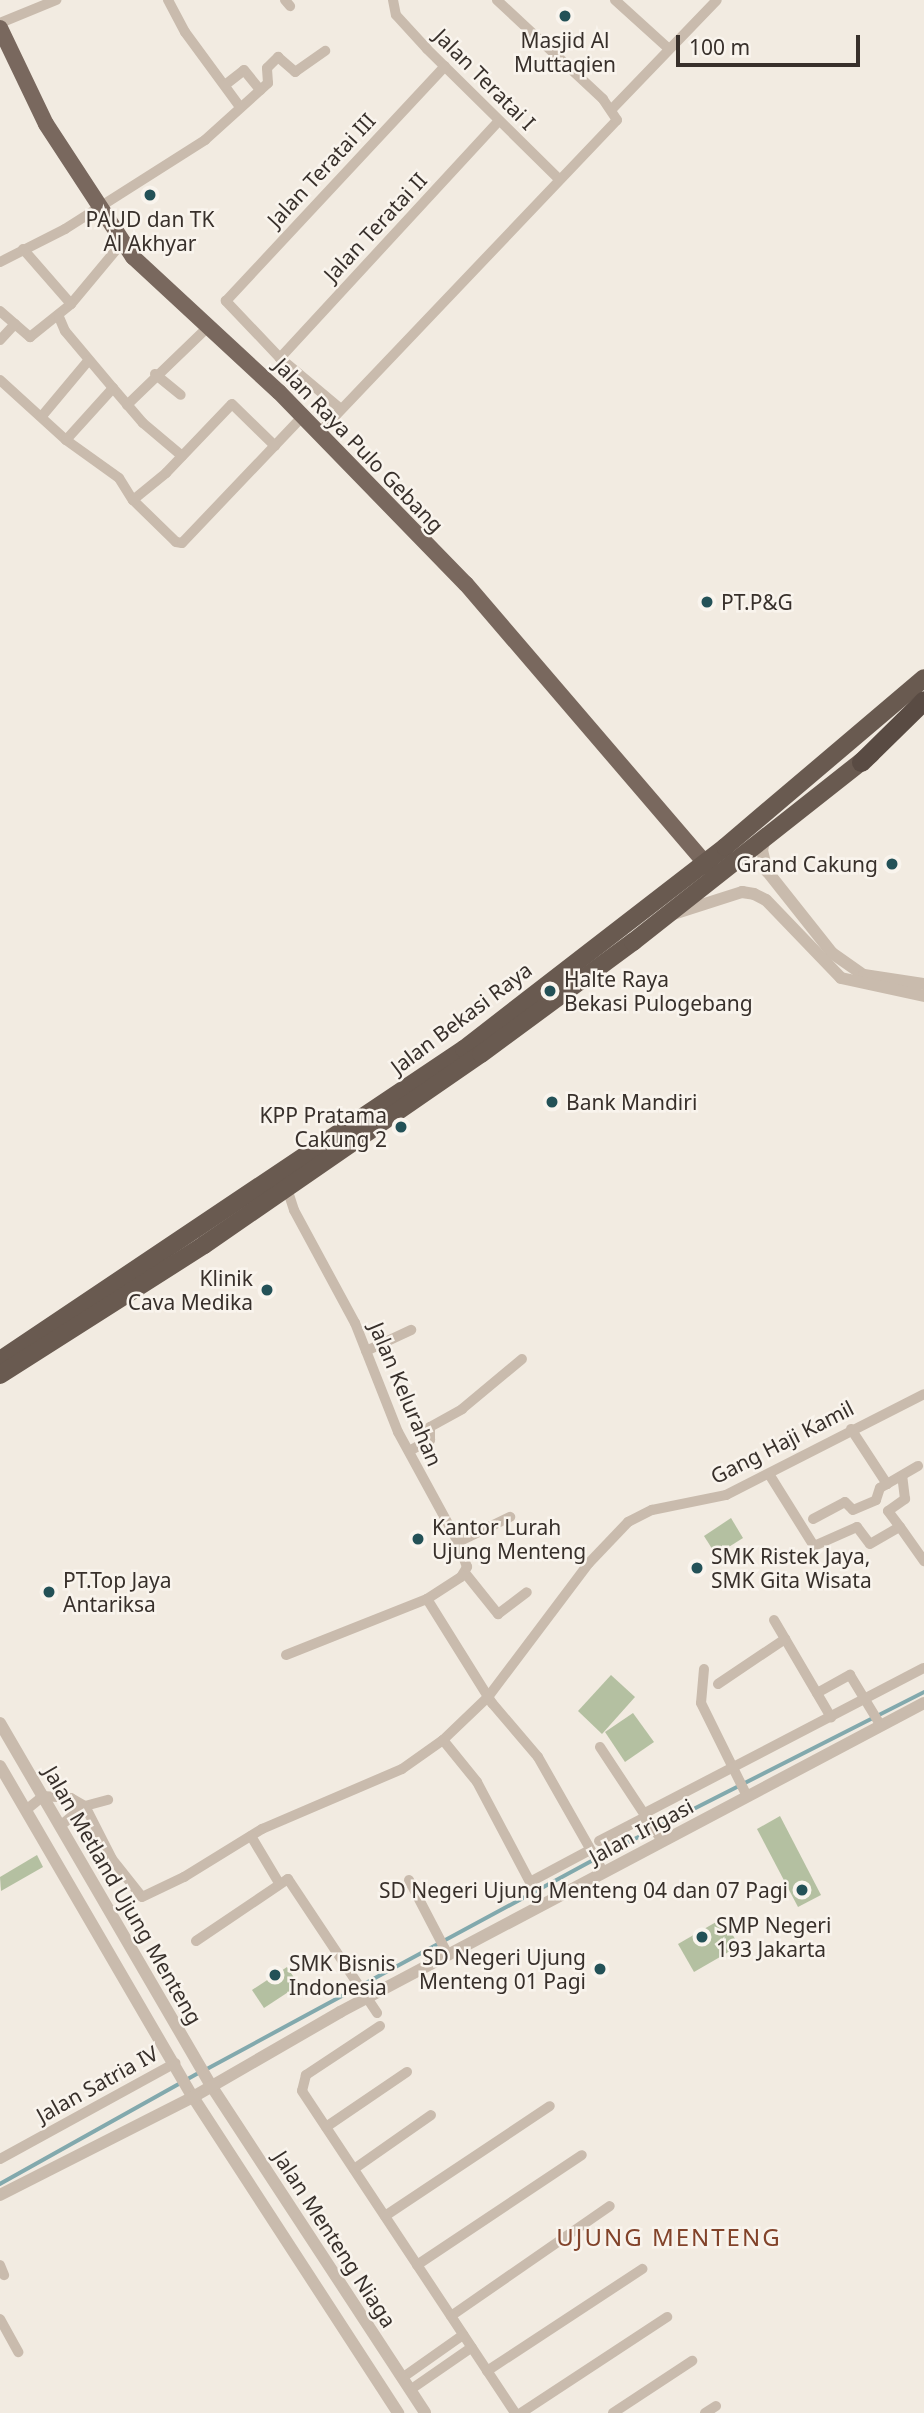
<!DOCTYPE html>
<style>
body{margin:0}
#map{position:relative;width:924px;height:2413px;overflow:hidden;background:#f2ebe1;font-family:"Noto Sans",sans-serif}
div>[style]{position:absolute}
.green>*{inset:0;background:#b4c0a1}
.stream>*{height:3.5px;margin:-1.75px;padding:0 1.75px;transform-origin:1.75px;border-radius:1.75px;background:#82a9ad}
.minor>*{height:10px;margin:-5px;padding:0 5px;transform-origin:5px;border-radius:5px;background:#c9bbad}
.tertiary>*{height:12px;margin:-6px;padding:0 6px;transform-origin:6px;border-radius:6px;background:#c9bbad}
.primary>*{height:16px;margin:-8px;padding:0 8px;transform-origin:8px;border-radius:8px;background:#79685e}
.trunk>*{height:18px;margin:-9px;padding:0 9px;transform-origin:9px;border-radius:9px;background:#695a50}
.motorway>*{height:19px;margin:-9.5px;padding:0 9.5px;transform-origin:9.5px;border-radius:9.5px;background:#594b43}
.dots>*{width:19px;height:19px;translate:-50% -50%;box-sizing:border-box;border:4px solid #f9f4ed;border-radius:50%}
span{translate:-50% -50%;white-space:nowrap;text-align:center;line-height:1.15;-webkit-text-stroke:5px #f9f4ed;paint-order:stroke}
.poi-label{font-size:21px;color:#38302b}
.left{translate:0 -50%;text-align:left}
.right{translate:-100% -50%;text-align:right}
.street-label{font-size:21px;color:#38302b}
.quarter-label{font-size:24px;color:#82432a;letter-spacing:2px}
.scale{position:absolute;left:676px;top:35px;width:184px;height:32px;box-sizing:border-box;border:4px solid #38302b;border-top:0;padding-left:9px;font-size:21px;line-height:24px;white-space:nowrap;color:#38302b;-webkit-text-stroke:5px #f9f4ed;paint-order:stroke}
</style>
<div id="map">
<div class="green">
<div style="clip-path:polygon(731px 1518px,743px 1538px,716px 1555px,704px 1536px)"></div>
<div style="clip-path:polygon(611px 1675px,635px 1697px,602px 1734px,578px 1711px)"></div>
<div style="clip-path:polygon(633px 1713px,654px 1742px,625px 1762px,605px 1732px)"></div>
<div style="clip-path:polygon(780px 1816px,821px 1895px,798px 1907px,757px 1829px)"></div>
<div style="clip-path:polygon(37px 1855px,43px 1867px,1px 1891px,0 1877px)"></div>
<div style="clip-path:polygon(723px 1918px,739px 1946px,694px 1972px,678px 1944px)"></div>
<div style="clip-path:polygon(287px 1967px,299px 1985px,264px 2008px,252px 1990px)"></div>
</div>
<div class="stream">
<div style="left:207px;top:2069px;width:455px;rotate:-28.4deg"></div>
<div style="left:607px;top:1853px;width:356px;rotate:-26.9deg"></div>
<div style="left:0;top:2184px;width:229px;rotate:-29.2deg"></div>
</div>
<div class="minor">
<div style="left:168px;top:0;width:36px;rotate:62deg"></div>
<div style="left:185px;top:32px;width:93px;rotate:53.7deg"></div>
<div style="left:285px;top:0;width:8px;rotate:50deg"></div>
<div style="left:393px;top:0;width:15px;rotate:79deg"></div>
<div style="left:396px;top:15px;width:46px;rotate:47.6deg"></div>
<div style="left:427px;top:49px;width:185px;rotate:44.6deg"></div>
<div style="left:615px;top:0;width:72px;rotate:42.2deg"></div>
<div style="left:0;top:23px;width:61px;rotate:-22.3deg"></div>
<div style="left:225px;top:85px;width:24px;rotate:-38deg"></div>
<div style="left:244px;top:70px;width:26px;rotate:51deg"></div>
<div style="left:612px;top:109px;width:151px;rotate:-46.1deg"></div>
<div style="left:0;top:262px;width:73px;rotate:-26.9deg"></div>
<div style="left:65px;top:229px;width:166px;rotate:-32.4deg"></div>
<div style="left:205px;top:140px;width:85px;rotate:-42.1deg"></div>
<div style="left:268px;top:83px;width:15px;rotate:-94deg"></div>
<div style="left:267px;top:68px;width:16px;rotate:-45deg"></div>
<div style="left:278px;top:57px;width:23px;rotate:41deg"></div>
<div style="left:295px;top:72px;width:37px;rotate:-35deg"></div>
<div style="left:71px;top:304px;width:78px;rotate:-50.2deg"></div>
<div style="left:0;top:311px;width:40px;rotate:41deg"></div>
<div style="left:30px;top:337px;width:53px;rotate:-38.8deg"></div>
<div style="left:71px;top:304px;width:73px;rotate:-131.1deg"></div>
<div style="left:59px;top:317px;width:15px;rotate:67deg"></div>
<div style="left:65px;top:331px;width:75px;rotate:49.9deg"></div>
<div style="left:0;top:340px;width:22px;rotate:-47deg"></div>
<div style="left:280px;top:358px;width:321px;rotate:-47.3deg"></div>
<div style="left:155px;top:374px;width:33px;rotate:39deg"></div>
<div style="left:0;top:380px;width:89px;rotate:42.3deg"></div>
<div style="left:66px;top:440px;width:65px;rotate:35.6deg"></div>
<div style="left:119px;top:478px;width:26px;rotate:58deg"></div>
<div style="left:127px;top:405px;width:114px;rotate:-43.9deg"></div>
<div style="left:341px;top:409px;width:80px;rotate:-140.1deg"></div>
<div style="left:280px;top:358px;width:79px;rotate:-133.5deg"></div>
<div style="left:226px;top:301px;width:321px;rotate:-47deg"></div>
<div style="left:42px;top:416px;width:72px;rotate:-50.1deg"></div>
<div style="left:319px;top:433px;width:432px;rotate:-46.4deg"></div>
<div style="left:617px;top:120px;width:25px;rotate:-124deg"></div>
<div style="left:603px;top:99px;width:145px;rotate:-137deg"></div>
<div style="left:66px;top:440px;width:70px;rotate:-47.9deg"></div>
<div style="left:113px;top:388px;width:46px;rotate:49.4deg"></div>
<div style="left:143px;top:423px;width:51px;rotate:40.2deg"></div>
<div style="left:133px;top:500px;width:60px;rotate:44.3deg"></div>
<div style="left:176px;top:542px;width:6px;rotate:9deg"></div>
<div style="left:182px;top:543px;width:175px;rotate:-46.4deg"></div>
<div style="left:133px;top:500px;width:43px;rotate:-39.3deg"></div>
<div style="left:166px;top:473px;width:95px;rotate:-46.3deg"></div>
<div style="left:232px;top:404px;width:60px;rotate:44.3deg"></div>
<div style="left:366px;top:1351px;width:50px;rotate:-25deg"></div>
<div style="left:851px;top:1429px;width:66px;rotate:56.8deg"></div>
<div style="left:409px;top:1451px;width:24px;rotate:-28deg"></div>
<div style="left:430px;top:1440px;width:13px;rotate:-90deg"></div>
<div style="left:430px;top:1427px;width:37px;rotate:-29deg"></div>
<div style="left:462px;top:1409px;width:78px;rotate:-39.8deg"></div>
<div style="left:769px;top:1474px;width:85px;rotate:58deg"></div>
<div style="left:814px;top:1546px;width:47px;rotate:-23.8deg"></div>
<div style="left:857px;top:1527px;width:21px;rotate:53deg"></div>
<div style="left:870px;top:1544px;width:34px;rotate:-30deg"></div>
<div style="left:900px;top:1527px;width:42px;rotate:54.8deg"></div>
<div style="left:813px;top:1519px;width:36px;rotate:-28deg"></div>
<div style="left:845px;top:1502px;width:11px;rotate:45deg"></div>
<div style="left:853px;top:1510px;width:25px;rotate:-23deg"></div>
<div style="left:876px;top:1500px;width:13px;rotate:-72deg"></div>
<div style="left:880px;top:1488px;width:44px;rotate:-30.1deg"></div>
<div style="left:900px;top:1527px;width:20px;rotate:-127deg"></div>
<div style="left:888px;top:1511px;width:21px;rotate:-35deg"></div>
<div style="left:905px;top:1499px;width:23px;rotate:-97deg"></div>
<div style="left:458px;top:1542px;width:58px;rotate:-25.7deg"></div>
<div style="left:465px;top:1573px;width:53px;rotate:51.2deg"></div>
<div style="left:498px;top:1614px;width:36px;rotate:-37deg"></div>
<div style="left:427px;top:1599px;width:123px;rotate:58deg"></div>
<div style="left:492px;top:1703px;width:71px;rotate:49.6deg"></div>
<div style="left:538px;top:1757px;width:133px;rotate:60.4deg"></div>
<div style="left:774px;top:1620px;width:113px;rotate:59.6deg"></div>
<div style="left:286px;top:1655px;width:152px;rotate:-21.7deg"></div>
<div style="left:427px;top:1599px;width:40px;rotate:-32.9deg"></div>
<div style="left:461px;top:1577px;width:12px;rotate:-59deg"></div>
<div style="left:467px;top:1567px;width:27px;rotate:-110deg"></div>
<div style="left:458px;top:1542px;width:125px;rotate:-118.6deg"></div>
<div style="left:398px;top:1432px;width:117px;rotate:-111.5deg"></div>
<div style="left:355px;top:1323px;width:128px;rotate:-118.4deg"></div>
<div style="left:294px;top:1210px;width:23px;rotate:-108deg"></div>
<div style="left:704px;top:1669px;width:34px;rotate:95deg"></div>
<div style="left:701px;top:1703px;width:104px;rotate:63.7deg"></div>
<div style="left:718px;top:1684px;width:81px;rotate:-33.9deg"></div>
<div style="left:817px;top:1693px;width:38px;rotate:-29deg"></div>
<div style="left:850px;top:1675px;width:60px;rotate:58.7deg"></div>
<div style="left:443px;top:1740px;width:54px;rotate:51deg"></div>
<div style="left:477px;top:1782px;width:113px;rotate:62.1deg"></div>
<div style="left:530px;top:1882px;width:68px;rotate:-28.1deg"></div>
<div style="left:600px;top:1747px;width:113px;rotate:56.6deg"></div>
<div style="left:26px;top:1810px;width:22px;rotate:-39deg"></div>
<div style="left:43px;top:1796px;width:28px;rotate:4deg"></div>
<div style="left:71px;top:1798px;width:16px;rotate:30deg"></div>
<div style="left:85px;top:1806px;width:24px;rotate:-15deg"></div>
<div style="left:645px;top:1813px;width:314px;rotate:-27.5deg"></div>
<div style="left:60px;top:1826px;width:32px;rotate:-39deg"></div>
<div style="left:85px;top:1806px;width:59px;rotate:63deg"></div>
<div style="left:112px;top:1859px;width:48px;rotate:51.7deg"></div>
<div style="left:142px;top:1897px;width:47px;rotate:-25.5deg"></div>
<div style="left:184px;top:1877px;width:92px;rotate:-31.6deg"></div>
<div style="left:262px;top:1829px;width:152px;rotate:-23.2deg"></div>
<div style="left:402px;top:1769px;width:50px;rotate:-35.3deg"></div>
<div style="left:443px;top:1740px;width:62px;rotate:-43.7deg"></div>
<div style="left:488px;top:1697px;width:168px;rotate:-53deg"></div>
<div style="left:589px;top:1563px;width:57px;rotate:-46.4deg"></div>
<div style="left:628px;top:1522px;width:27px;rotate:-27deg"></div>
<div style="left:652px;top:1510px;width:76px;rotate:-11.5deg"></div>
<div style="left:726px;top:1495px;width:222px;rotate:-27deg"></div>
<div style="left:251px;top:1836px;width:55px;rotate:59.2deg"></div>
<div style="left:599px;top:1841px;width:54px;rotate:-27.5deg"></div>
<div style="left:409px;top:1880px;width:85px;rotate:62.5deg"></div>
<div style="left:196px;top:1941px;width:111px;rotate:-34deg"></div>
<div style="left:288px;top:1879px;width:161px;rotate:56.4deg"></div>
<div style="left:380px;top:2026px;width:89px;rotate:146.5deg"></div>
<div style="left:306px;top:2075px;width:16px;rotate:104deg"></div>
<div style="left:302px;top:2091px;width:386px;rotate:56.5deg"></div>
<div style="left:326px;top:2127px;width:98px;rotate:-34.2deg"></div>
<div style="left:0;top:2159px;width:200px;rotate:-28.7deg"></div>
<div style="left:354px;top:2169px;width:94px;rotate:-35deg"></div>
<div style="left:385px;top:2216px;width:198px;rotate:-33.7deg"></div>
<div style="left:0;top:2265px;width:11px;rotate:68deg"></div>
<div style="left:417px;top:2265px;width:198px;rotate:-33.7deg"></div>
<div style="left:451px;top:2316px;width:193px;rotate:-34.7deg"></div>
<div style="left:0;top:2319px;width:38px;rotate:61deg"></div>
<div style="left:487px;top:2371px;width:186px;rotate:-33.3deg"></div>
<div style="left:402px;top:2378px;width:75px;rotate:-35.2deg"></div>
<div style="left:410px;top:2390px;width:75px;rotate:-34.7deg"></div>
<div style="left:521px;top:2413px;width:175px;rotate:-33.3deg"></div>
<div style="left:613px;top:2413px;width:95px;rotate:-33.4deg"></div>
<div style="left:705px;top:2413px;width:13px;rotate:-32deg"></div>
</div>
<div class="tertiary">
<div style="left:765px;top:838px;width:12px;rotate:104deg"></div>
<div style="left:762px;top:850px;width:22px;rotate:77deg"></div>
<div style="left:767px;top:871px;width:105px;rotate:51.6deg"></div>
<div style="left:832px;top:953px;width:39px;rotate:35deg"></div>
<div style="left:864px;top:975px;width:61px;rotate:8.5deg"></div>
<div style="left:670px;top:915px;width:76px;rotate:-17.7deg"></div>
<div style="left:742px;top:892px;width:12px;rotate:9deg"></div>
<div style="left:754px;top:894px;width:13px;rotate:27deg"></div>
<div style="left:766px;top:900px;width:108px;rotate:46.1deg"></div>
<div style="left:841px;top:978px;width:85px;rotate:12.2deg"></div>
<div style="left:0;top:1723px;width:421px;rotate:59.8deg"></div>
<div style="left:212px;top:2087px;width:389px;rotate:56.8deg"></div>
<div style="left:0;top:1766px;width:383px;rotate:59.8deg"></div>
<div style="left:193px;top:2097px;width:377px;rotate:57deg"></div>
<div style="left:0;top:2195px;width:216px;rotate:-26.9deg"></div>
<div style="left:193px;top:2097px;width:170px;rotate:-30deg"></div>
<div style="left:340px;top:2012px;width:661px;rotate:-27.88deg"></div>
</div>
<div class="primary">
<div style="left:0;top:28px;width:106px;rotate:64.4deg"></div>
<div style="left:46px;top:124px;width:159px;rotate:56.8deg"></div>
<div style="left:133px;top:257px;width:199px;rotate:42.8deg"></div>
<div style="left:279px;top:392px;width:268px;rotate:45.8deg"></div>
<div style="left:466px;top:584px;width:378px;rotate:49.4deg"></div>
</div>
<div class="trunk">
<div style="left:0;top:1360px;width:559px;rotate:-33.83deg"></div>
<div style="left:464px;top:1049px;width:330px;rotate:-37.7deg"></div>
<div style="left:725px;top:847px;width:261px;rotate:-40.3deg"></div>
<div style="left:0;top:1375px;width:242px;rotate:-32.5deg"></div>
<div style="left:204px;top:1245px;width:336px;rotate:-34.6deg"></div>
<div style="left:481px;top:1054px;width:189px;rotate:-36.4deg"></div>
<div style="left:633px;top:942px;width:303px;rotate:-38.3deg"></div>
</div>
<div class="motorway">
<div style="left:861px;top:762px;width:88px;rotate:-44.5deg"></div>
</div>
<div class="dots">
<div style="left:565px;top:16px;background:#235157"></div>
<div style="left:150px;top:195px;background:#235157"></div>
<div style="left:707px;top:602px;background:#235157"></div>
<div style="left:892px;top:864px;background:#235157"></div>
<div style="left:550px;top:991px;background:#235157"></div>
<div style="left:552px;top:1102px;background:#235157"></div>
<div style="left:401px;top:1127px;background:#235157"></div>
<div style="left:267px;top:1290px;background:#235157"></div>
<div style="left:418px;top:1539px;background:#235157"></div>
<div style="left:697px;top:1568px;background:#235157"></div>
<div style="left:49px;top:1592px;background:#235157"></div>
<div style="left:802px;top:1890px;background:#235157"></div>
<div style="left:702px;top:1937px;background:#235157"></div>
<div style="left:600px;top:1969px;background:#235157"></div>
<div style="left:275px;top:1975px;background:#235157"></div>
</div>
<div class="poi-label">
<span style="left:565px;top:52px">Masjid Al<br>Muttaqien</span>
<span style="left:150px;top:231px">PAUD dan TK<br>Al Akhyar</span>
<span class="left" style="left:721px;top:602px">PT.P&amp;G</span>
<span class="right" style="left:878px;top:864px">Grand Cakung</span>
<span class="left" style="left:564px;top:991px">Halte Raya<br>Bekasi Pulogebang</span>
<span class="left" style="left:566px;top:1102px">Bank Mandiri</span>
<span class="right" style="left:387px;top:1127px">KPP Pratama<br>Cakung 2</span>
<span class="right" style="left:253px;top:1290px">Klinik<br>Cava Medika</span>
<span class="left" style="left:432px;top:1539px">Kantor Lurah<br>Ujung Menteng</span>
<span class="left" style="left:711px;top:1568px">SMK Ristek Jaya,<br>SMK Gita Wisata</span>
<span class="left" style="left:63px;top:1592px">PT.Top Jaya<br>Antariksa</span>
<span class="right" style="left:788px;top:1890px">SD Negeri Ujung Menteng 04 dan 07 Pagi</span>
<span class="left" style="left:716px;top:1937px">SMP Negeri<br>193 Jakarta</span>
<span class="right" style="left:586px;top:1969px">SD Negeri Ujung<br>Menteng 01 Pagi</span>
<span class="left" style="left:289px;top:1975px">SMK Bisnis<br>Indonesia</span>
</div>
<div class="street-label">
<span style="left:485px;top:79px;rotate:45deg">Jalan Teratai I</span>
<span style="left:321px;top:170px;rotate:-47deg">Jalan Teratai III</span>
<span style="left:375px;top:227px;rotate:-47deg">Jalan Teratai II</span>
<span style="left:359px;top:445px;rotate:46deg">Jalan Raya Pulo Gebang</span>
<span style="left:461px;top:1018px;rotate:-37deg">Jalan Bekasi Raya</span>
<span style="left:406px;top:1394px;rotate:67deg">Jalan Kelurahan</span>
<span style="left:782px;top:1442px;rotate:-27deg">Gang Haji Kamil</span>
<span style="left:641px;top:1831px;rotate:-28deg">Jalan Irigasi</span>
<span style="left:123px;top:1895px;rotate:60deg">Jalan Metland Ujung Menteng</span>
<span style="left:97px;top:2084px;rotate:-29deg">Jalan Satria IV</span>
<span style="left:335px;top:2239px;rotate:57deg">Jalan Menteng Niaga</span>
</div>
<div class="quarter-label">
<span style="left:669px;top:2237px">UJUNG MENTENG</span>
</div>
<div class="scale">100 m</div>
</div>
